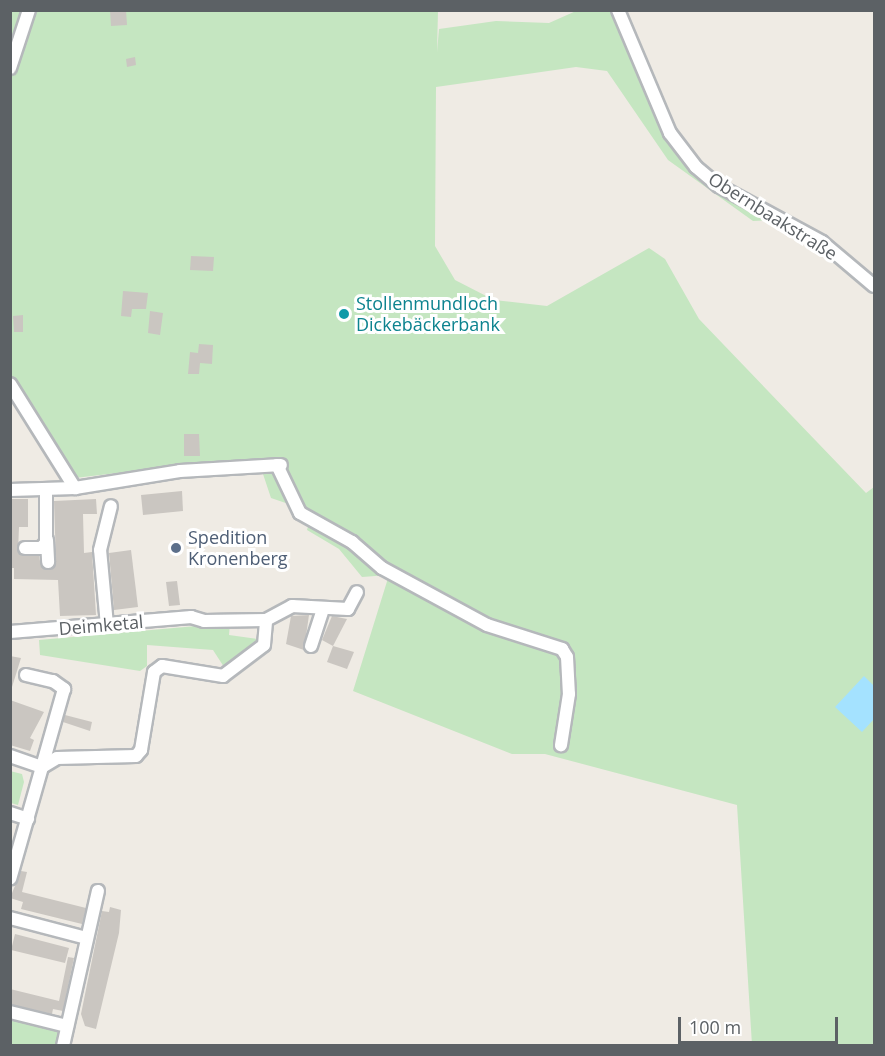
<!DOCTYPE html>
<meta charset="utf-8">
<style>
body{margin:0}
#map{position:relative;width:885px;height:1056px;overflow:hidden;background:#efebe4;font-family:"Open Sans",sans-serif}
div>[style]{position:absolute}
.green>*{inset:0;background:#c5e6c1}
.water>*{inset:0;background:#a4e2ff}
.building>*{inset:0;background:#cac6c1}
.roads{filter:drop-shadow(2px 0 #b5b8bb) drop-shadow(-2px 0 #b5b8bb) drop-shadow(0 2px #b5b8bb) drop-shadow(0 -2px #b5b8bb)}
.minor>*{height:12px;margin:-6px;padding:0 6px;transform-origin:6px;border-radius:6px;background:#fff}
.dots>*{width:16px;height:16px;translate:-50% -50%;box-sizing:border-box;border:3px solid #fff;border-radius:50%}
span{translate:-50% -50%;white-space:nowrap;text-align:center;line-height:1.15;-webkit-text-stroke:6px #fff;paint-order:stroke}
.street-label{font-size:18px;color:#5c6165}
.culture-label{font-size:18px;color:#0d838f}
.left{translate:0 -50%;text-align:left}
.service-label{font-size:18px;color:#4e5e75}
.frame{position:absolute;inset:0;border:12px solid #5c6165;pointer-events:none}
.scale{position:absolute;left:678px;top:1017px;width:160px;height:27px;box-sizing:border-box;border:3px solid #5c6165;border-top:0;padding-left:8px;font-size:18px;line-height:21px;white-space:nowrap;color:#5c6165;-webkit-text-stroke:4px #fff;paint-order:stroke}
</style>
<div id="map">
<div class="green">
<div style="clip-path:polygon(10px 11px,438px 11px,437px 52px,439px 29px,496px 21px,549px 23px,576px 11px,616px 11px,675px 149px,774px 220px,753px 221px,668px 160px,607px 71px,576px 67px,436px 87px,435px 246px,455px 280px,494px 300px,547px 306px,649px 248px,665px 259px,699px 319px,866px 493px,874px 487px,874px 1045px,752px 1045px,737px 805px,545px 754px,512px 754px,353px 691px,389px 575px,362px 577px,339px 549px,307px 530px,312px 512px,271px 498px,259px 462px,176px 466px,75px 478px,21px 387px,11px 382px)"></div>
<div style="clip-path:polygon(230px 623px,229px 635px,257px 639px,258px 647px,228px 667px,224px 667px,213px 650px,147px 645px,147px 666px,140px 671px,40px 655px,39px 640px)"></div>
<div style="clip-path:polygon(10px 771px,22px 774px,24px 782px,18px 805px,11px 803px)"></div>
<div style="clip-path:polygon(10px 1015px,60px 1028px,56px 1045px,11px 1045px)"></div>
</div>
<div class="water">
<div style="clip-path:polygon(864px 676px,874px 686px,874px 719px,862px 732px,835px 707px)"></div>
</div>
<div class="building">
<div style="clip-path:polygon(110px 10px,126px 10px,127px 25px,111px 26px)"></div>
<div style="clip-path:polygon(135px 57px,136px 65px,127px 67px,126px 59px)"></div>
<div style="clip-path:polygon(191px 256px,214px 257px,213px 271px,190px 270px)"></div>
<div style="clip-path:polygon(123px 291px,148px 293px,146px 309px,132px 309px,131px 317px,121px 316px)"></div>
<div style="clip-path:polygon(150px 311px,163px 313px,160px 335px,148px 333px)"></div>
<div style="clip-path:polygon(23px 315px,23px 332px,14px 332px,13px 316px)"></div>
<div style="clip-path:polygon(199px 344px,213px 345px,212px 364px,200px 363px,199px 374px,188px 374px,190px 352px,198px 353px)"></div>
<div style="clip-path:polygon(184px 434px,199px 434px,200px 456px,184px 456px)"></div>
<div style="clip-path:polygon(182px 491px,183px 511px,143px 515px,141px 495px)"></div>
<div style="clip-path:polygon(12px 499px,28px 499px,28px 527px,19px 527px,18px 552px,24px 556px,39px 556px,41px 566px,48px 570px,56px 562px,54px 501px,96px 499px,97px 514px,83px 514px,84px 553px,92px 552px,96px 615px,60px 616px,58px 580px,14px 579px,14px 568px,10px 568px)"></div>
<div style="clip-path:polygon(131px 550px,138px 607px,114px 610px,109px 553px)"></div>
<div style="clip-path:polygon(177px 581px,180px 605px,169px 606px,166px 582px)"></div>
<div style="clip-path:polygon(309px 615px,304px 650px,286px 644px,291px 616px)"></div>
<div style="clip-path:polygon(332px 616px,347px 619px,333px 646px,322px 640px)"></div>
<div style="clip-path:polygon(333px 646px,354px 652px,347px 669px,327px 662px)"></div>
<div style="clip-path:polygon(10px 656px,21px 658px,12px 687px,10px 686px)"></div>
<div style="clip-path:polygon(10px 700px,44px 712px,30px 738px,34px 740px,30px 751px,10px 745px)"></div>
<div style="clip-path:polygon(65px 715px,92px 722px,90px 731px,63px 722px)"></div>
<div style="clip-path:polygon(21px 871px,27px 872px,22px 892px,86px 908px,82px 924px,21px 909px,23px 902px,10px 898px)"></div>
<div style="clip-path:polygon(110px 907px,121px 910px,119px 933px,96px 1029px,85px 1026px,81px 1014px,102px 911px,109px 912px)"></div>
<div style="clip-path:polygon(15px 934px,69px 948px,65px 963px,11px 950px)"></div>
<div style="clip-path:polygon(68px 957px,74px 958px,63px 1011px,53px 1009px,52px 1014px,10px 1004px,10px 989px,59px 1001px)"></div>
</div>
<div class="roads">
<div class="minor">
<div style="left:618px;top:10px;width:134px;rotate:67.1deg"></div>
<div style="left:670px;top:133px;width:43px;rotate:52.6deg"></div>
<div style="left:696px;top:167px;width:30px;rotate:40deg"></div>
<div style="left:719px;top:186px;width:117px;rotate:28.5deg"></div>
<div style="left:822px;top:242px;width:68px;rotate:40.2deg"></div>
<div style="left:10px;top:68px;width:61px;rotate:-71.9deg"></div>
<div style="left:10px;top:384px;width:123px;rotate:58deg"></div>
<div style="left:277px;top:465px;width:53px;rotate:64.4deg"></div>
<div style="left:300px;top:513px;width:60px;rotate:29.1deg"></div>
<div style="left:352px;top:542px;width:40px;rotate:41deg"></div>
<div style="left:382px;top:568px;width:119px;rotate:28.5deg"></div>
<div style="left:487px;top:625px;width:79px;rotate:17.7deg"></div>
<div style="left:562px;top:649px;width:9px;rotate:58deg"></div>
<div style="left:567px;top:657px;width:37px;rotate:87deg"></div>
<div style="left:569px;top:694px;width:52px;rotate:98.9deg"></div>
<div style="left:10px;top:490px;width:65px;rotate:-1.8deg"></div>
<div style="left:75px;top:488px;width:106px;rotate:-9.2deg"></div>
<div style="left:180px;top:471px;width:101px;rotate:-3.4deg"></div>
<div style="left:47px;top:540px;width:22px;rotate:87deg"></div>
<div style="left:25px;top:548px;width:16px"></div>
<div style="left:41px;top:548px;width:7px;rotate:-45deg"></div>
<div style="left:46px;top:543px;width:53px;rotate:-90deg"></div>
<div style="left:107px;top:625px;width:75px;rotate:-95.3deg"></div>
<div style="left:100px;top:550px;width:45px;rotate:-76deg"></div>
<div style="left:10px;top:632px;width:182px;rotate:-4.7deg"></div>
<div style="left:191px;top:617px;width:14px;rotate:17deg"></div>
<div style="left:204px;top:621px;width:62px;rotate:-0.9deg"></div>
<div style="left:266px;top:620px;width:30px;rotate:-28deg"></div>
<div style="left:292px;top:606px;width:56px;rotate:3.1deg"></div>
<div style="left:348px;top:609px;width:19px;rotate:-62deg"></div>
<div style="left:311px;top:646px;width:39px;rotate:-72deg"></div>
<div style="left:26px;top:675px;width:28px;rotate:13deg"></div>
<div style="left:53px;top:681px;width:14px;rotate:36deg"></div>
<div style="left:64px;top:689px;width:81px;rotate:105.8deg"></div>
<div style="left:10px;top:756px;width:34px;rotate:19deg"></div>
<div style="left:42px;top:767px;width:116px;rotate:105.9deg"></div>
<div style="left:42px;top:767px;width:17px;rotate:-31deg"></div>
<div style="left:57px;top:758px;width:79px;rotate:-1.5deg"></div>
<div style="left:136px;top:756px;width:8px;rotate:-50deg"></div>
<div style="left:141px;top:750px;width:79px;rotate:-80.5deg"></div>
<div style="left:154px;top:672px;width:10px;rotate:-37deg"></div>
<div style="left:162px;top:666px;width:62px;rotate:9.3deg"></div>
<div style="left:223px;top:676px;width:51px;rotate:-37.1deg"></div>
<div style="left:264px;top:645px;width:25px;rotate:-85deg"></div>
<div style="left:10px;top:813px;width:19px;rotate:18deg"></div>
<div style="left:10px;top:918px;width:79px;rotate:14.7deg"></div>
<div style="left:10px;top:1012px;width:59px;rotate:13.8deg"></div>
<div style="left:63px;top:1046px;width:159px;rotate:-77.3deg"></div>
</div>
</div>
<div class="dots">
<div style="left:344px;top:314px;background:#0f9aa8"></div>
<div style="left:176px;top:548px;background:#5c6f8a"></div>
</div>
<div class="street-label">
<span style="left:773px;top:216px;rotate:32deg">Obernbaakstraße</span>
<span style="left:101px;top:625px;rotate:-5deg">Deimketal</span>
</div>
<div class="culture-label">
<span class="left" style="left:356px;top:314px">Stollenmundloch<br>Dickebäckerbank</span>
</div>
<div class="service-label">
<span class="left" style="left:188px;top:548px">Spedition<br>Kronenberg</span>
</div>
<div class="frame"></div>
<div class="scale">100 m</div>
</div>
